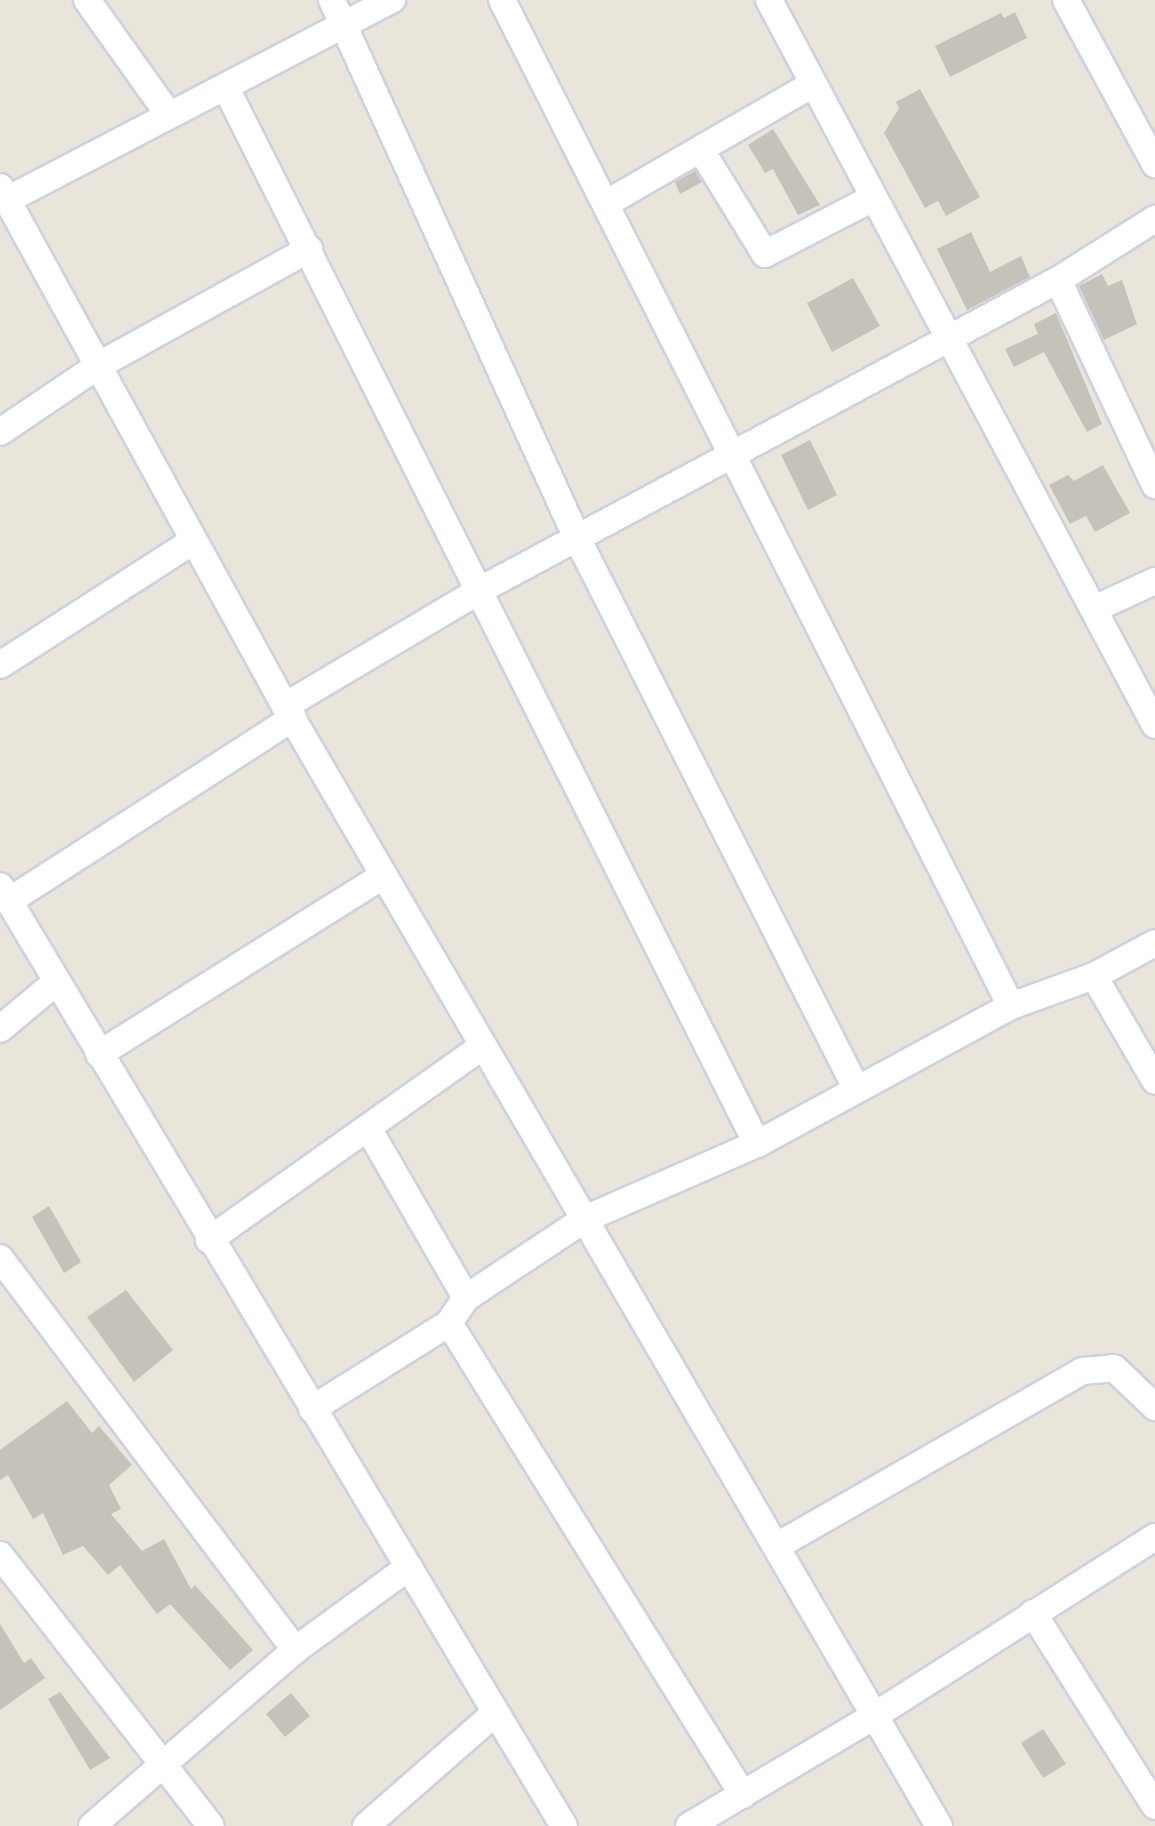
<!DOCTYPE html>
<style>
body{margin:0}
#map{position:relative;width:1155px;height:1826px;overflow:hidden;background:#eae5da;font-family:Lato,sans-serif}
div>[style]{position:absolute}
.building>*{inset:0;background:#c5c2ba}
.roads{filter:drop-shadow(2px 0 #cfd0e0) drop-shadow(-2px 0 #cfd0e0) drop-shadow(0 2px #cfd0e0) drop-shadow(0 -2px #cfd0e0)}
.minor>*{height:26px;margin:-13px;padding:0 13px;transform-origin:13px;border-radius:13px;background:#fff}
span{translate:-50% -50%;white-space:nowrap;text-align:center;line-height:1.15;-webkit-text-stroke:6px #fff;paint-order:stroke}
</style>
<div id="map">
<div class="building">
<div style="clip-path:polygon(1015px 12px,1027px 38px,950px 77px,935px 46px,1001px 13px,1004px 18px)"></div>
<div style="clip-path:polygon(920px 89px,980px 197px,946px 216px,938px 201px,925px 208px,884px 133px,899px 108px,896px 102px)"></div>
<div style="clip-path:polygon(773px 129px,820px 205px,798px 215px,773px 169px,765px 173px,748px 145px)"></div>
<div style="clip-path:polygon(695px 171px,702px 182px,680px 194px,675px 182px)"></div>
<div style="clip-path:polygon(971px 232px,990px 272px,1021px 256px,1030px 277px,967px 310px,937px 249px)"></div>
<div style="clip-path:polygon(1102px 274px,1108px 286px,1122px 280px,1137px 324px,1104px 340px,1079px 286px)"></div>
<div style="clip-path:polygon(853px 278px,880px 326px,832px 352px,807px 303px)"></div>
<div style="clip-path:polygon(1056px 313px,1102px 424px,1087px 432px,1044px 352px,1014px 367px,1005px 349px,1038px 334px,1034px 324px)"></div>
<div style="clip-path:polygon(810px 440px,837px 495px,808px 510px,781px 455px)"></div>
<div style="clip-path:polygon(1103px 465px,1130px 513px,1095px 532px,1086px 516px,1070px 524px,1049px 485px,1068px 475px,1074px 481px)"></div>
<div style="clip-path:polygon(49px 1206px,81px 1262px,64px 1273px,32px 1217px)"></div>
<div style="clip-path:polygon(126px 1290px,173px 1350px,134px 1382px,87px 1317px)"></div>
<div style="clip-path:polygon(67px 1401px,92px 1433px,99px 1426px,132px 1465px,109px 1485px,121px 1509px,111px 1514px,142px 1551px,164px 1539px,191px 1589px,195px 1585px,253px 1650px,230px 1670px,170px 1604px,157px 1614px,120px 1565px,108px 1575px,83px 1546px,63px 1555px,43px 1513px,33px 1519px,8px 1475px,0 1480px,0 1450px)"></div>
<div style="clip-path:polygon(0 1624px,24px 1663px,31px 1658px,45px 1678px,0 1710px)"></div>
<div style="clip-path:polygon(60px 1692px,110px 1758px,90px 1770px,48px 1699px)"></div>
<div style="clip-path:polygon(291px 1693px,310px 1716px,285px 1737px,266px 1714px)"></div>
<div style="clip-path:polygon(1043px 1729px,1066px 1764px,1043px 1778px,1021px 1743px)"></div>
</div>
<div class="roads">
<div class="minor">
<div style="left:87px;top:0;width:141px;rotate:54.5deg"></div>
<div style="left:332px;top:0;width:591px;rotate:65.52deg"></div>
<div style="left:577px;top:538px;width:617px;rotate:63.1deg"></div>
<div style="left:502px;top:0;width:1127px;rotate:63.16deg"></div>
<div style="left:769px;top:0;width:821px;rotate:61.97deg"></div>
<div style="left:1066px;top:0;width:187px;rotate:61.5deg"></div>
<div style="left:227px;top:90px;width:1180px;rotate:63.3deg"></div>
<div style="left:701px;top:150px;width:122px;rotate:58.4deg"></div>
<div style="left:765px;top:254px;width:122px;rotate:-27.4deg"></div>
<div style="left:0;top:187px;width:592px;rotate:61.23deg"></div>
<div style="left:285px;top:706px;width:1297px;rotate:59.72deg"></div>
<div style="left:9px;top:199px;width:432px;rotate:-27.5deg"></div>
<div style="left:607px;top:203px;width:238px;rotate:-30deg"></div>
<div style="left:1058px;top:280px;width:227px;rotate:64.7deg"></div>
<div style="left:0;top:432px;width:122px;rotate:-34deg"></div>
<div style="left:101px;top:364px;width:238px;rotate:-28.9deg"></div>
<div style="left:1094px;top:609px;width:67px;rotate:-24.7deg"></div>
<div style="left:0;top:665px;width:229px;rotate:-32.7deg"></div>
<div style="left:285px;top:706px;width:227px;rotate:-30.7deg"></div>
<div style="left:480px;top:590px;width:656px;rotate:-28.21deg"></div>
<div style="left:1058px;top:280px;width:115px;rotate:-32.2deg"></div>
<div style="left:0;top:886px;width:1096px;rotate:59.04deg"></div>
<div style="left:9px;top:901px;width:338px;rotate:-32.8deg"></div>
<div style="left:1094px;top:976px;width:121px;rotate:59.8deg"></div>
<div style="left:0;top:1029px;width:72px;rotate:-39.9deg"></div>
<div style="left:99px;top:1054px;width:335px;rotate:-32.1deg"></div>
<div style="left:368px;top:1128px;width:196px;rotate:60deg"></div>
<div style="left:209px;top:1240px;width:334px;rotate:-35.3deg"></div>
<div style="left:0;top:1258px;width:491px;rotate:53deg"></div>
<div style="left:449px;top:1323px;width:556px;rotate:58.08deg"></div>
<div style="left:312px;top:1409px;width:162px;rotate:-32.1deg"></div>
<div style="left:449px;top:1323px;width:30px;rotate:-56deg"></div>
<div style="left:466px;top:1298px;width:143px;rotate:-33.6deg"></div>
<div style="left:585px;top:1219px;width:188px;rotate:-23.6deg"></div>
<div style="left:757px;top:1144px;width:289px;rotate:-28.5deg"></div>
<div style="left:1011px;top:1006px;width:88px;rotate:-19.9deg"></div>
<div style="left:1094px;top:976px;width:69px;rotate:-28.4deg"></div>
<div style="left:777px;top:1546px;width:352px;rotate:-29.8deg"></div>
<div style="left:1082px;top:1371px;width:32px;rotate:-5deg"></div>
<div style="left:1114px;top:1368px;width:57px;rotate:43.6deg"></div>
<div style="left:0;top:1555px;width:343px;rotate:52.1deg"></div>
<div style="left:1033px;top:1613px;width:228px;rotate:57.7deg"></div>
<div style="left:92px;top:1826px;width:269px;rotate:-40.9deg"></div>
<div style="left:295px;top:1650px;width:141px;rotate:-36.1deg"></div>
<div style="left:366px;top:1826px;width:169px;rotate:-41.2deg"></div>
<div style="left:689px;top:1826px;width:215px;rotate:-30.7deg"></div>
<div style="left:874px;top:1716px;width:333px;rotate:-32.5deg"></div>
</div>
</div>
</div>
